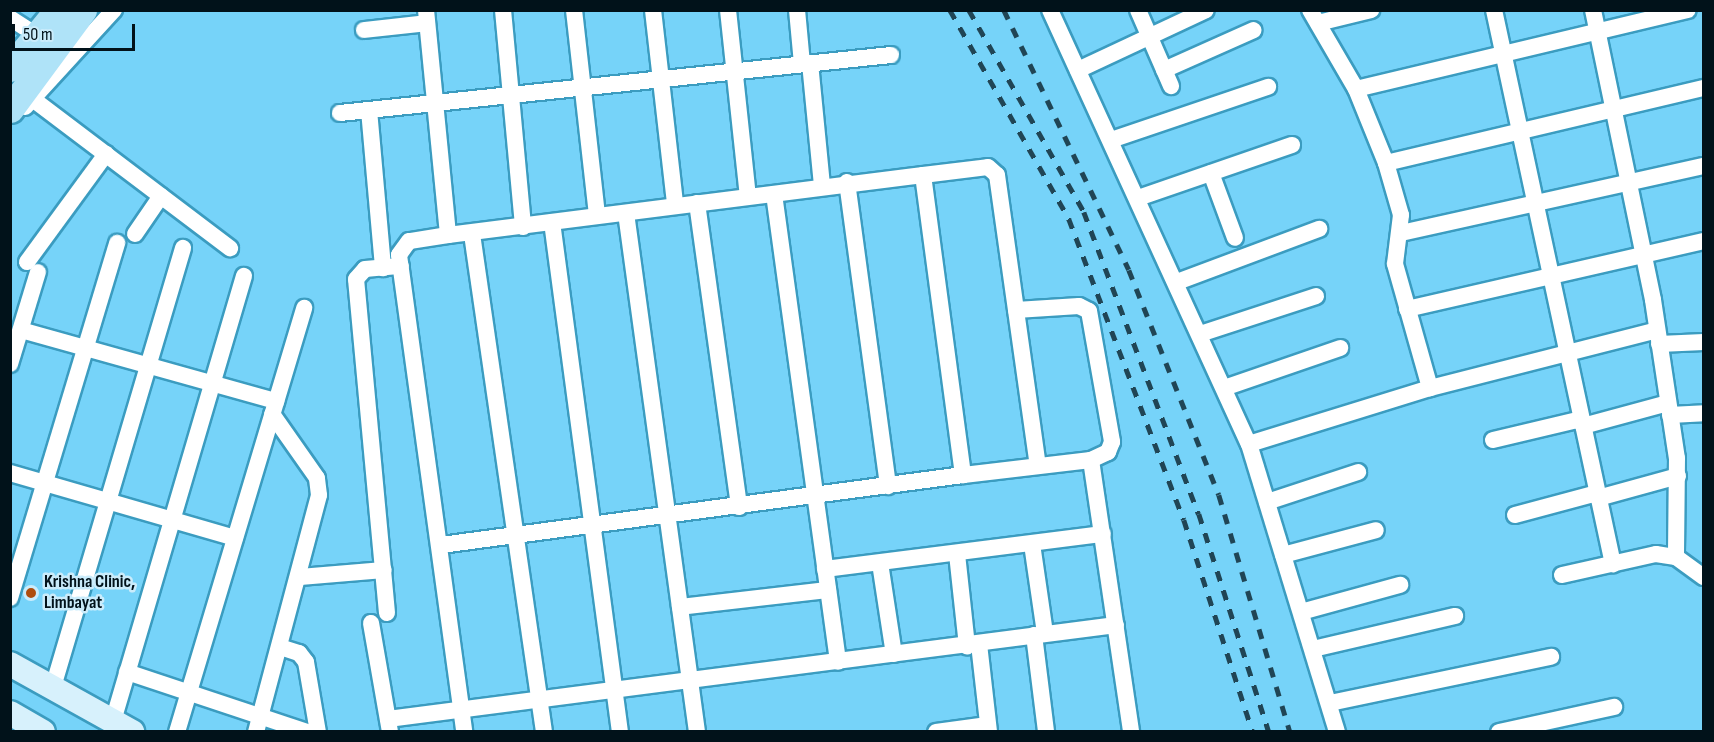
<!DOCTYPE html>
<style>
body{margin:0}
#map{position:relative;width:1714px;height:742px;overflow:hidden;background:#76d3f9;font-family:"Sofia Sans Condensed",sans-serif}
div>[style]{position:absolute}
.roads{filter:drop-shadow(2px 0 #3b9cc0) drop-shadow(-2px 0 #3b9cc0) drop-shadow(0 2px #3b9cc0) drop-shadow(0 -2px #3b9cc0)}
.minor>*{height:16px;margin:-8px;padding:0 8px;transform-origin:8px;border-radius:8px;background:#fff}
.secondary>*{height:24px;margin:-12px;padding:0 12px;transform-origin:12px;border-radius:12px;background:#d7f1fc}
.primary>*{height:27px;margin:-13.5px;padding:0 13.5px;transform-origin:13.5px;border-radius:13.5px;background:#afe3f8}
.rail>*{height:4.5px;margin-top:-2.25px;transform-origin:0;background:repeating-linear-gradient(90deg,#204555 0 10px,transparent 0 20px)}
.dots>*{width:16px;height:16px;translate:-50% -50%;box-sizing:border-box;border:3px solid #caecfb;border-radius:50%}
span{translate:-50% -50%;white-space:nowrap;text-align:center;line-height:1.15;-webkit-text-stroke:5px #caecfb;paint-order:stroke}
.poi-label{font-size:18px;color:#01121a;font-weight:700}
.left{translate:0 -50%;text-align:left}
.frame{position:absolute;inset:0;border:12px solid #01121a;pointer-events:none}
.scale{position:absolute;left:12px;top:24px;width:123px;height:27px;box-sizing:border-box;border:3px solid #01121a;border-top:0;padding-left:8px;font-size:18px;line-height:21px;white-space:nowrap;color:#01121a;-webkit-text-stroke:4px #caecfb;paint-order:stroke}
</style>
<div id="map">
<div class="roads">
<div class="minor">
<div style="left:426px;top:10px;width:226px;rotate:84.4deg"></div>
<div style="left:448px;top:235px;width:479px;rotate:-7.2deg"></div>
<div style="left:923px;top:175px;width:303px;rotate:82.4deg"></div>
<div style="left:963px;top:475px;width:129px;rotate:-6.7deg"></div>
<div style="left:1091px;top:460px;width:275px;rotate:81.6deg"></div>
<div style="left:503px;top:10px;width:218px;rotate:84.7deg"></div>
<div style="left:574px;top:10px;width:207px;rotate:83.6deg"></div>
<div style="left:653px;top:10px;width:194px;rotate:83.5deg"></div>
<div style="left:728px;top:10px;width:187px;rotate:83.9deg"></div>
<div style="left:797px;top:10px;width:54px;rotate:84.7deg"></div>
<div style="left:1050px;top:10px;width:477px;rotate:65.4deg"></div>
<div style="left:1249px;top:444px;width:301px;rotate:73deg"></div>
<div style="left:1138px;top:10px;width:83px;rotate:66.5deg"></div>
<div style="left:1310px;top:10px;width:91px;rotate:59.8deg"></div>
<div style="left:1356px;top:89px;width:80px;rotate:67.9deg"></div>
<div style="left:1386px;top:163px;width:54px;rotate:73.9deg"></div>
<div style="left:1401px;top:215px;width:49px;rotate:97deg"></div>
<div style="left:1395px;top:264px;width:129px;rotate:74.2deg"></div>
<div style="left:1494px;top:10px;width:567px;rotate:77.88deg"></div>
<div style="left:1593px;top:10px;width:296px;rotate:78.3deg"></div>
<div style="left:1653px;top:300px;width:160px;rotate:81.4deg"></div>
<div style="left:1677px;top:458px;width:99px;rotate:90.6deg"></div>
<div style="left:10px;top:18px;width:20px;rotate:33deg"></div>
<div style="left:1318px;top:23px;width:55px;rotate:-13.8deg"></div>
<div style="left:364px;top:30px;width:63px;rotate:-6.3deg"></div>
<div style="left:810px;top:63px;width:124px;rotate:84.4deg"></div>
<div style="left:1078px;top:70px;width:141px;rotate:-25.1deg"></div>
<div style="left:1164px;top:70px;width:98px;rotate:-24deg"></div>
<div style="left:1356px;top:89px;width:341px;rotate:-13.4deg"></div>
<div style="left:34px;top:100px;width:246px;rotate:37.1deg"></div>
<div style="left:25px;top:107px;width:132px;rotate:-47.5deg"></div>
<div style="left:369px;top:110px;width:159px;rotate:84.9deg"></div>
<div style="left:340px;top:113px;width:554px;rotate:-6.01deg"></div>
<div style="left:1111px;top:140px;width:166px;rotate:-18.7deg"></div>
<div style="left:1386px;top:163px;width:327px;rotate:-13.3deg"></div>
<div style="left:1211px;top:173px;width:69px;rotate:69.7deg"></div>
<div style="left:923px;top:175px;width:65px;rotate:-7deg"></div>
<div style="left:988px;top:167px;width:12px;rotate:42deg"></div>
<div style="left:997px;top:175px;width:293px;rotate:82deg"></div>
<div style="left:847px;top:182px;width:307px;rotate:82.3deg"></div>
<div style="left:774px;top:194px;width:472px;rotate:82.2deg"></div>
<div style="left:1138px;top:198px;width:163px;rotate:-19deg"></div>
<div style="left:697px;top:203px;width:307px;rotate:82.1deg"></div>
<div style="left:626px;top:213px;width:524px;rotate:82.21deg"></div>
<div style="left:552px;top:222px;width:515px;rotate:82.41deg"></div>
<div style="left:1401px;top:233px;width:310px;rotate:-12.5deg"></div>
<div style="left:135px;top:234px;width:46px;rotate:-55.6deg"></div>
<div style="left:472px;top:234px;width:503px;rotate:81.77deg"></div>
<div style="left:448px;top:235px;width:39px;rotate:171deg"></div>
<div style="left:409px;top:241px;width:17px;rotate:126deg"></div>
<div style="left:399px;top:255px;width:481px;rotate:82.2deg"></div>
<div style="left:27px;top:262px;width:134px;rotate:-53.8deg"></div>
<div style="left:1177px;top:282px;width:152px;rotate:-20.5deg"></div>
<div style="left:1407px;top:309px;width:305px;rotate:-12.9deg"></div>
<div style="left:1016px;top:310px;width:63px;rotate:-3.6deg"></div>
<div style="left:1079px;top:306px;width:11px;rotate:27deg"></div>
<div style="left:1089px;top:311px;width:133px;rotate:80deg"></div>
<div style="left:1112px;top:442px;width:11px;rotate:112deg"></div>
<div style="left:1108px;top:452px;width:19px;rotate:155deg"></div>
<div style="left:21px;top:330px;width:265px;rotate:15.6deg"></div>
<div style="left:1200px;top:334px;width:122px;rotate:-18.1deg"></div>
<div style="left:1659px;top:344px;width:45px;rotate:-2.5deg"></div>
<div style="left:10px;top:364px;width:96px;rotate:-73.1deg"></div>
<div style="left:1224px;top:388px;width:123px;rotate:-19deg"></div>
<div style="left:1670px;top:415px;width:34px;rotate:-3deg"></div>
<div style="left:1583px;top:426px;width:88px;rotate:-15.1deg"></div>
<div style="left:1493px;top:440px;width:91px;rotate:-13.3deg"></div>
<div style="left:1249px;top:444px;width:189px;rotate:-17.2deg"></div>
<div style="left:1430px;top:388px;width:234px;rotate:-14.3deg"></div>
<div style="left:10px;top:473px;width:234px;rotate:16.1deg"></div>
<div style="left:1598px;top:498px;width:83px;rotate:-15.4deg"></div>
<div style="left:1267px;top:502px;width:96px;rotate:-18.2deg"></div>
<div style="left:1515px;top:515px;width:85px;rotate:-15deg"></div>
<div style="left:1032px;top:544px;width:90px;rotate:81.7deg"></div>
<div style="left:441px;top:545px;width:527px;rotate:-7.64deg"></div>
<div style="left:957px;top:554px;width:93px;rotate:83.8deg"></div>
<div style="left:1283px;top:555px;width:96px;rotate:-15deg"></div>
<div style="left:880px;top:563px;width:92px;rotate:81.3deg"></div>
<div style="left:825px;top:569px;width:280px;rotate:-7.2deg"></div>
<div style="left:1562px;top:575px;width:96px;rotate:-12.6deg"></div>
<div style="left:1656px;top:554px;width:20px;rotate:9deg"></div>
<div style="left:1676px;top:557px;width:34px;rotate:36deg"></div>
<div style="left:300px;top:577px;width:84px;rotate:-4.8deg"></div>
<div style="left:10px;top:598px;width:371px;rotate:-73.2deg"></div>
<div style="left:680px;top:607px;width:149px;rotate:-6.6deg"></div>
<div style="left:1301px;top:612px;width:103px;rotate:-15.3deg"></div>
<div style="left:387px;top:613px;width:335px;rotate:-95.3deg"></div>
<div style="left:356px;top:279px;width:13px;rotate:-48deg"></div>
<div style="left:365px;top:269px;width:36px;rotate:-5deg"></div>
<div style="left:371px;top:623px;width:111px;rotate:80.1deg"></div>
<div style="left:1034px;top:635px;width:98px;rotate:82.9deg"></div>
<div style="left:979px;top:644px;width:89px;rotate:83.5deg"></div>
<div style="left:280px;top:647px;width:20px;rotate:18deg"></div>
<div style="left:299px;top:653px;width:11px;rotate:52deg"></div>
<div style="left:306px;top:662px;width:71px;rotate:80.3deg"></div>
<div style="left:1313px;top:649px;width:146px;rotate:-13.1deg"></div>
<div style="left:127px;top:672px;width:190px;rotate:18.4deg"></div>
<div style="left:53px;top:687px;width:458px;rotate:-73.5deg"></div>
<div style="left:1330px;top:703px;width:226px;rotate:-11.8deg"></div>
<div style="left:388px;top:719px;width:734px;rotate:-7.36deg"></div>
<div style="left:113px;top:721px;width:464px;rotate:-73.6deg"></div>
<div style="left:177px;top:732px;width:443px;rotate:-73.3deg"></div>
<div style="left:256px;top:732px;width:245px;rotate:-75.1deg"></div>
<div style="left:319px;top:495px;width:17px;rotate:-97deg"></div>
<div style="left:317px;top:478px;width:78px;rotate:-125.1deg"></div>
<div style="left:936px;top:732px;width:52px;rotate:-7.7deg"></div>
<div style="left:1499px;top:732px;width:118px;rotate:-12.3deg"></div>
</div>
<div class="secondary">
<div style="left:10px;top:664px;width:140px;rotate:29.1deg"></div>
<div style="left:10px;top:713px;width:38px;rotate:30deg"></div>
</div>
<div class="primary">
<div style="left:10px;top:68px;width:75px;rotate:-50.4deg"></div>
<div style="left:10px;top:109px;width:123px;rotate:-53.6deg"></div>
</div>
</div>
<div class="rail">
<div style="left:950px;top:10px;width:241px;rotate:60.3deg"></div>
<div style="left:1069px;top:219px;width:322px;rotate:69.1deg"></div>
<div style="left:1184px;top:520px;width:223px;rotate:72deg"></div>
<div style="left:969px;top:10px;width:232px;rotate:60.3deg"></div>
<div style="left:1084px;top:212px;width:323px;rotate:69.2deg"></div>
<div style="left:1199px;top:514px;width:229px;rotate:72.2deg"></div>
<div style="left:1004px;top:10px;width:288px;rotate:64.3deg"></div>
<div style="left:1129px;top:270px;width:242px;rotate:68.2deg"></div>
<div style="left:1219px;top:495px;width:247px;rotate:73.3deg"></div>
</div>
<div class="dots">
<div style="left:31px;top:593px;background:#ae4d0d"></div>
</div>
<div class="poi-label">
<span class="left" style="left:44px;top:593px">Krishna Clinic,<br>Limbayat</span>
</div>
<div class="frame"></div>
<div class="scale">50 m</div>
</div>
